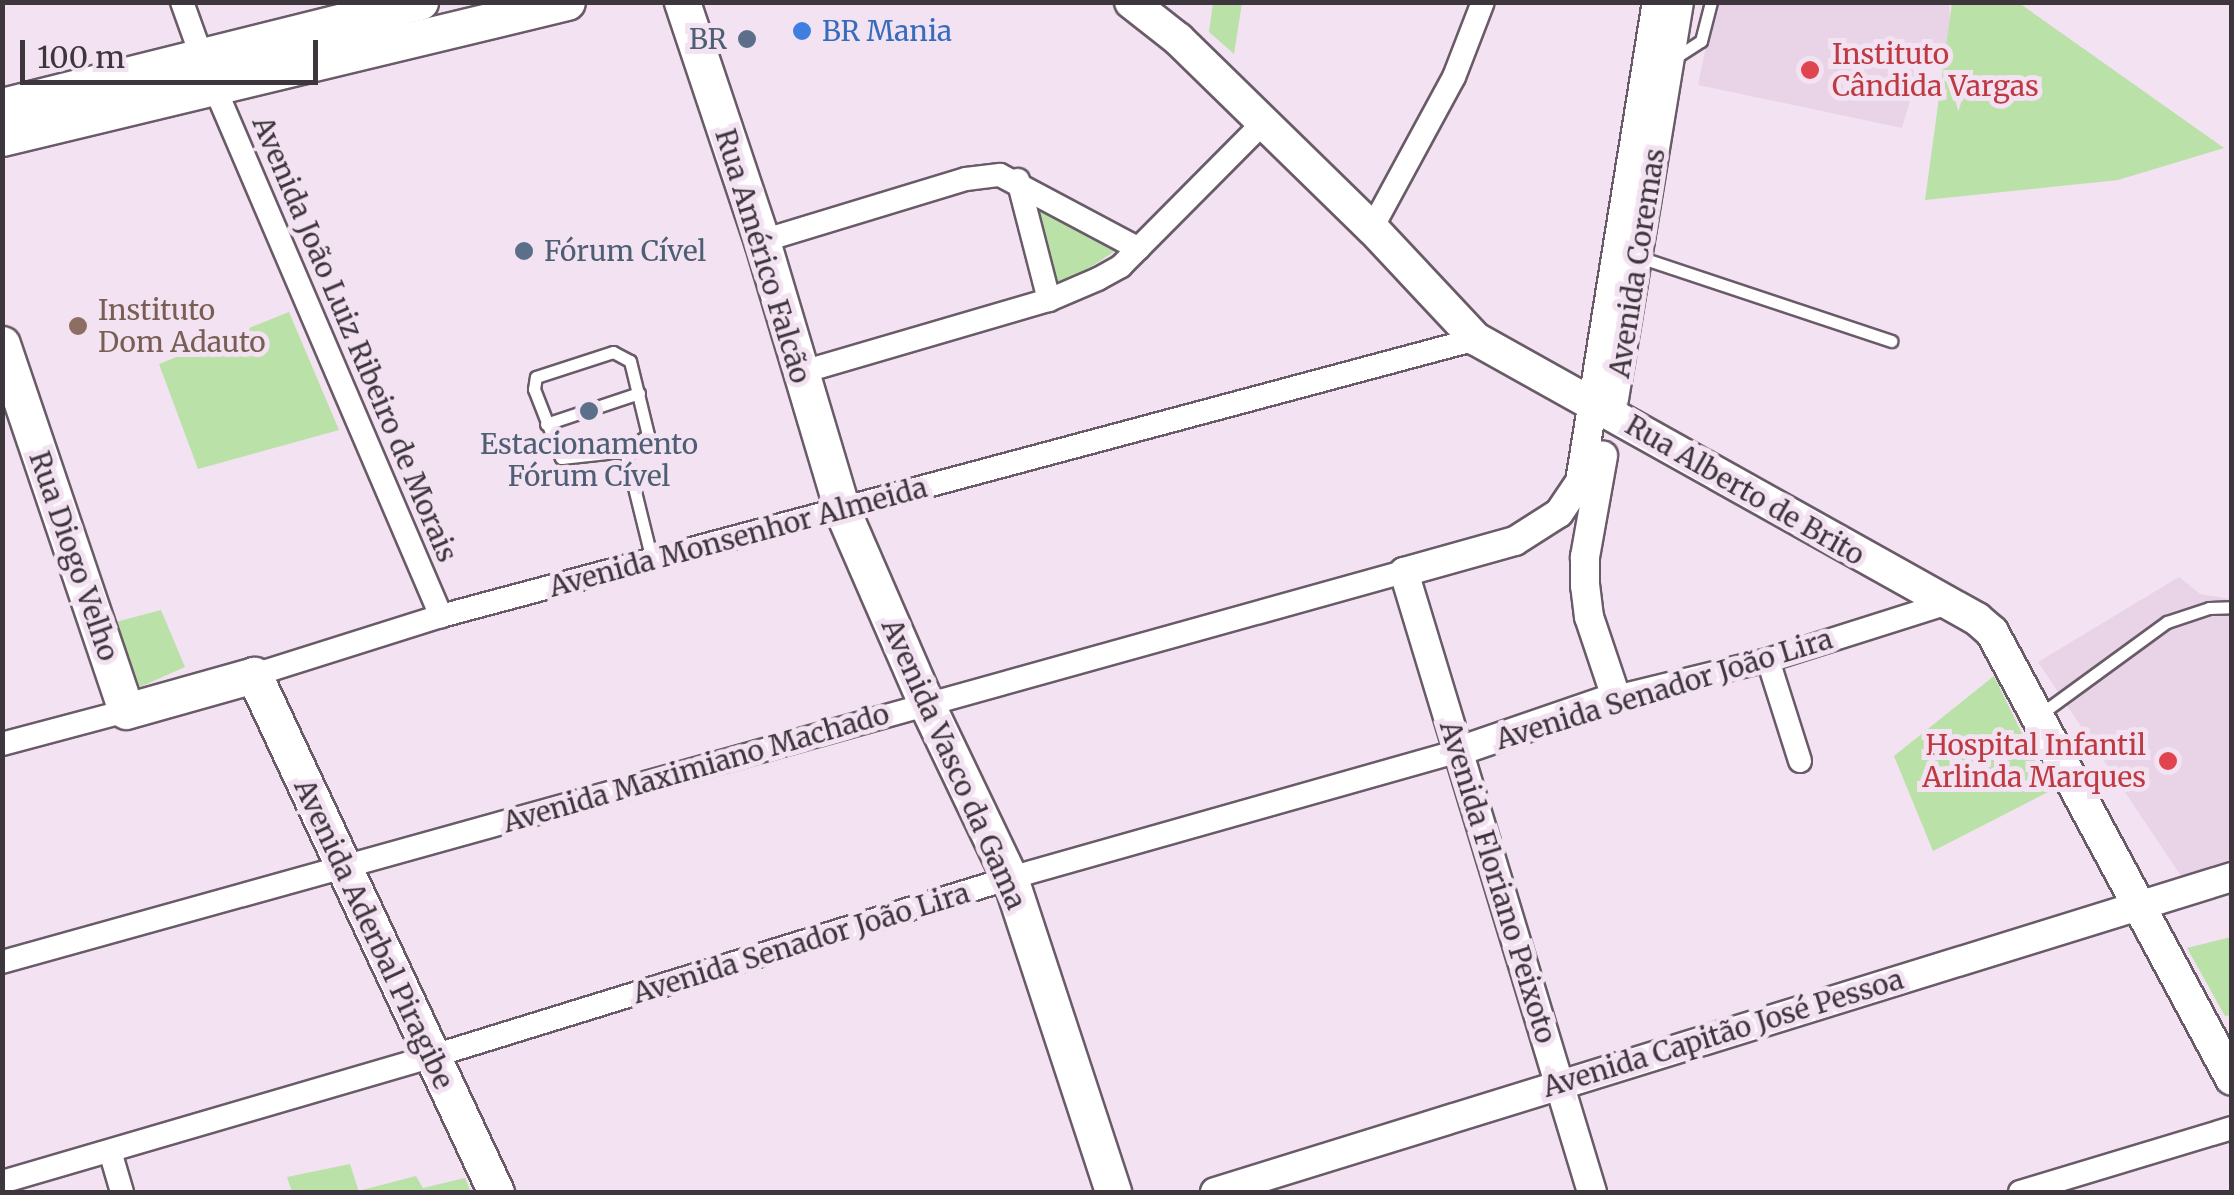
<!DOCTYPE html>
<meta charset="utf-8">
<style>
body{margin:0}
#map{position:relative;width:2234px;height:1195px;overflow:hidden;background:#f3e2f1;font-family:Merriweather,serif}
div>[style]{position:absolute}
.built>*{inset:0;background:#e8d3e7}
.green>*{inset:0;background:#bae1a7}
.roads{filter:drop-shadow(2px 0 #695b68) drop-shadow(-2px 0 #695b68) drop-shadow(0 2px #695b68) drop-shadow(0 -2px #695b68)}
.service>*{height:11px;margin:-5.5px;padding:0 5.5px;transform-origin:5.5px;border-radius:5.5px;background:#fff}
.minor>*{height:22px;margin:-11px;padding:0 11px;transform-origin:11px;border-radius:11px;background:#fff}
.tertiary>*{height:28px;margin:-14px;padding:0 14px;transform-origin:14px;border-radius:14px;background:#fff}
.secondary>*{height:32px;margin:-16px;padding:0 16px;transform-origin:16px;border-radius:16px;background:#fff}
.primary>*{height:35px;margin:-17.5px;padding:0 17.5px;transform-origin:17.5px;border-radius:17.5px;background:#fff}
.dots>*{width:28px;height:28px;translate:-50% -50%;box-sizing:border-box;border:5px solid #f3e2f1;border-radius:50%}
span{translate:-50% -50%;white-space:nowrap;text-align:center;line-height:1.15;-webkit-text-stroke:10px #f3e2f1;paint-order:stroke}
.shop-label{font-size:28px;color:#366cbe}
.left{translate:0 -50%;text-align:left}
.service-label{font-size:28px;color:#4e5e75}
.right{translate:-100% -50%;text-align:right}
.health-label{font-size:28px;color:#be3a42}
.street-label{font-size:28px;color:#3d363c}
.education-label{font-size:28px;color:#785e54}
.frame{position:absolute;inset:0;border:5px solid #3d363c;pointer-events:none}
.scale{position:absolute;left:20px;top:40px;width:298px;height:45px;box-sizing:border-box;border:5px solid #3d363c;border-top:0;padding-left:12px;font-size:30px;line-height:35px;white-space:nowrap;color:#3d363c;-webkit-text-stroke:8px #f3e2f1;paint-order:stroke}
</style>
<div id="map">
<div class="built">
<div style="clip-path:polygon(1715px 3px,1949px 3px,1953px 54px,1925px 49px,1902px 128px,1698px 85px)"></div>
<div style="clip-path:polygon(2179px 577px,2200px 594px,2231px 599px,2231px 860px,2181px 876px,2038px 662px)"></div>
</div>
<div class="green">
<div style="clip-path:polygon(1213px 3px,1242px 3px,1234px 54px,1209px 32px)"></div>
<div style="clip-path:polygon(1952px 3px,2019px 3px,2224px 148px,2118px 180px,1925px 200px)"></div>
<div style="clip-path:polygon(1030px 197px,1121px 247px,1053px 292px)"></div>
<div style="clip-path:polygon(289px 312px,339px 430px,198px 469px,159px 364px)"></div>
<div style="clip-path:polygon(161px 610px,185px 667px,140px 687px,116px 622px)"></div>
<div style="clip-path:polygon(1994px 676px,2050px 791px,1933px 851px,1894px 756px)"></div>
<div style="clip-path:polygon(2231px 937px,2231px 1015px,2225px 1016px,2187px 948px)"></div>
<div style="clip-path:polygon(350px 1164px,359px 1192px,292px 1192px,287px 1177px)"></div>
<div style="clip-path:polygon(416px 1176px,423px 1188px,465px 1178px,471px 1192px,362px 1190px)"></div>
</div>
<div class="roads">
<div class="service">
<div style="left:1670px;top:61px;width:37px;rotate:-33deg"></div>
<div style="left:1701px;top:41px;width:40px;rotate:-75.6deg"></div>
<div style="left:1639px;top:257px;width:266px;rotate:18.4deg"></div>
<div style="left:613px;top:352px;width:19px;rotate:28deg"></div>
<div style="left:630px;top:361px;width:76px;rotate:76.3deg"></div>
<div style="left:648px;top:435px;width:28px;rotate:145deg"></div>
<div style="left:625px;top:451px;width:64px;rotate:173.8deg"></div>
<div style="left:561px;top:458px;width:74px;rotate:-111.4deg"></div>
<div style="left:534px;top:389px;width:12px;rotate:-81deg"></div>
<div style="left:536px;top:377px;width:81px;rotate:-18deg"></div>
<div style="left:546px;top:424px;width:98px;rotate:-18.4deg"></div>
<div style="left:625px;top:451px;width:112px;rotate:76.1deg"></div>
<div style="left:2042px;top:713px;width:155px;rotate:-36.1deg"></div>
<div style="left:2167px;top:622px;width:44px;rotate:-18.4deg"></div>
<div style="left:2209px;top:608px;width:23px;rotate:-2deg"></div>
</div>
<div class="minor">
<div style="left:182px;top:2px;width:56px;rotate:70.3deg"></div>
<div style="left:214px;top:86px;width:577px;rotate:66.81deg"></div>
<div style="left:1018px;top:180px;width:124px;rotate:75.5deg"></div>
<div style="left:1372px;top:228px;width:172px;rotate:-61.5deg"></div>
<div style="left:1454px;top:77px;width:80px;rotate:-68.9deg"></div>
<div style="left:762px;top:241px;width:213px;rotate:-16.9deg"></div>
<div style="left:966px;top:179px;width:34px;rotate:-7deg"></div>
<div style="left:1000px;top:175px;width:157px;rotate:28deg"></div>
<div style="left:799px;top:373px;width:260px;rotate:-16.3deg"></div>
<div style="left:1049px;top:300px;width:53px;rotate:-23.2deg"></div>
<div style="left:1098px;top:279px;width:26px;rotate:-29deg"></div>
<div style="left:1121px;top:266px;width:200px;rotate:-45.2deg"></div>
<div style="left:1768px;top:660px;width:106px;rotate:72.4deg"></div>
<div style="left:254px;top:675px;width:196px;rotate:-17.5deg"></div>
<div style="left:441px;top:616px;width:1071px;rotate:-14.98deg"></div>
<div style="left:1616px;top:697px;width:156px;rotate:-13.7deg"></div>
<div style="left:1768px;top:660px;width:186px;rotate:-17.6deg"></div>
<div style="left:2px;top:744px;width:128px;rotate:-14.9deg"></div>
<div style="left:2px;top:962px;width:1455px;rotate:-15.55deg"></div>
<div style="left:110px;top:1151px;width:43px;rotate:73.7deg"></div>
<div style="left:2px;top:1182px;width:446px;rotate:-16.3deg"></div>
<div style="left:430px;top:1057px;width:607px;rotate:-17.15deg"></div>
<div style="left:1010px;top:878px;width:467px;rotate:-15.8deg"></div>
<div style="left:2020px;top:1192px;width:221px;rotate:-16.8deg"></div>
</div>
<div class="tertiary">
<div style="left:1614px;top:399px;width:402px;rotate:-80.7deg"></div>
<div style="left:1459px;top:751px;width:166px;rotate:-19deg"></div>
<div style="left:1616px;top:697px;width:84px;rotate:-108.6deg"></div>
<div style="left:1589px;top:617px;width:31px;rotate:-97deg"></div>
<div style="left:1585px;top:586px;width:29px;rotate:-90deg"></div>
<div style="left:1585px;top:557px;width:103px;rotate:-79.9deg"></div>
<div style="left:1215px;top:1192px;width:1065px;rotate:-17.21deg"></div>
<div style="left:1592px;top:1192px;width:648px;rotate:-106.87deg"></div>
<div style="left:1404px;top:572px;width:115px;rotate:-15.6deg"></div>
<div style="left:1515px;top:541px;width:52px;rotate:-32.5deg"></div>
<div style="left:1559px;top:513px;width:37px;rotate:-56deg"></div>
<div style="left:1580px;top:482px;width:486px;rotate:-80.9deg"></div>
</div>
<div class="secondary">
<div style="left:1131px;top:2px;width:60px;rotate:38.2deg"></div>
<div style="left:1178px;top:39px;width:271px;rotate:44.3deg"></div>
<div style="left:1372px;top:228px;width:152px;rotate:46.9deg"></div>
<div style="left:1476px;top:339px;width:574px;rotate:29.2deg"></div>
<div style="left:1977px;top:619px;width:20px;rotate:41deg"></div>
<div style="left:1992px;top:632px;width:507px;rotate:61.77deg"></div>
</div>
<div class="primary">
<div style="left:682px;top:2px;width:252px;rotate:71.5deg"></div>
<div style="left:762px;top:241px;width:281px;rotate:73.4deg"></div>
<div style="left:842px;top:510px;width:210px;rotate:66.5deg"></div>
<div style="left:926px;top:703px;width:194px;rotate:64.4deg"></div>
<div style="left:1010px;top:878px;width:330px;rotate:71.8deg"></div>
<div style="left:2px;top:106px;width:431px;rotate:-14deg"></div>
<div style="left:2px;top:138px;width:581px;rotate:-13.53deg"></div>
<div style="left:2px;top:344px;width:387px;rotate:71.3deg"></div>
<div style="left:126px;top:711px;width:133px;rotate:-15.7deg"></div>
<div style="left:254px;top:675px;width:571px;rotate:64.92deg"></div>
</div>
</div>
<div class="dots">
<div style="left:802px;top:31px;background:#3f7fe0"></div>
<div style="left:747px;top:39px;background:#5c6f8a"></div>
<div style="left:1810px;top:70px;background:#e0444e"></div>
<div style="left:524px;top:251px;background:#5c6f8a"></div>
<div style="left:78px;top:326px;background:#8d6e63"></div>
<div style="left:589px;top:411px;background:#5c6f8a"></div>
<div style="left:2168px;top:761px;background:#e0444e"></div>
</div>
<div class="shop-label">
<span class="left" style="left:822px;top:31px">BR Mania</span>
</div>
<div class="service-label">
<span class="right" style="left:727px;top:39px">BR</span>
<span class="left" style="left:544px;top:251px">Fórum Cível</span>
<span style="left:589px;top:460px">Estacionamento<br>Fórum Cível</span>
</div>
<div class="health-label">
<span class="left" style="left:1832px;top:70px">Instituto<br>Cândida Vargas</span>
<span class="right" style="left:2146px;top:761px">Hospital Infantil<br>Arlinda Marques</span>
</div>
<div class="street-label">
<span style="left:763px;top:256px;rotate:73deg">Rua Américo Falcão</span>
<span style="left:1637px;top:263px;rotate:-81deg">Avenida Coremas</span>
<span style="left:355px;top:339px;rotate:67deg">Avenida João Luiz Ribeiro de Morais</span>
<span style="left:1745px;top:490px;rotate:30deg">Rua Alberto de Brito</span>
<span style="left:738px;top:537px;rotate:-15deg">Avenida Monsenhor Almeida</span>
<span style="left:74px;top:556px;rotate:71deg">Rua Diogo Velho</span>
<span style="left:1664px;top:689px;rotate:-17deg">Avenida Senador João Lira</span>
<span style="left:954px;top:764px;rotate:66deg">Avenida Vasco da Gama</span>
<span style="left:696px;top:768px;rotate:-16deg">Avenida Maximiano Machado</span>
<span style="left:1498px;top:882px;rotate:73deg">Avenida Floriano Peixoto</span>
<span style="left:374px;top:934px;rotate:65deg">Avenida Aderbal Piragibe</span>
<span style="left:801px;top:943px;rotate:-17deg">Avenida Senador João Lira</span>
<span style="left:1723px;top:1033px;rotate:-17deg">Avenida Capitão José Pessoa</span>
</div>
<div class="education-label">
<span class="left" style="left:98px;top:326px">Instituto<br>Dom Adauto</span>
</div>
<div class="frame"></div>
<div class="scale">100 m</div>
</div>
